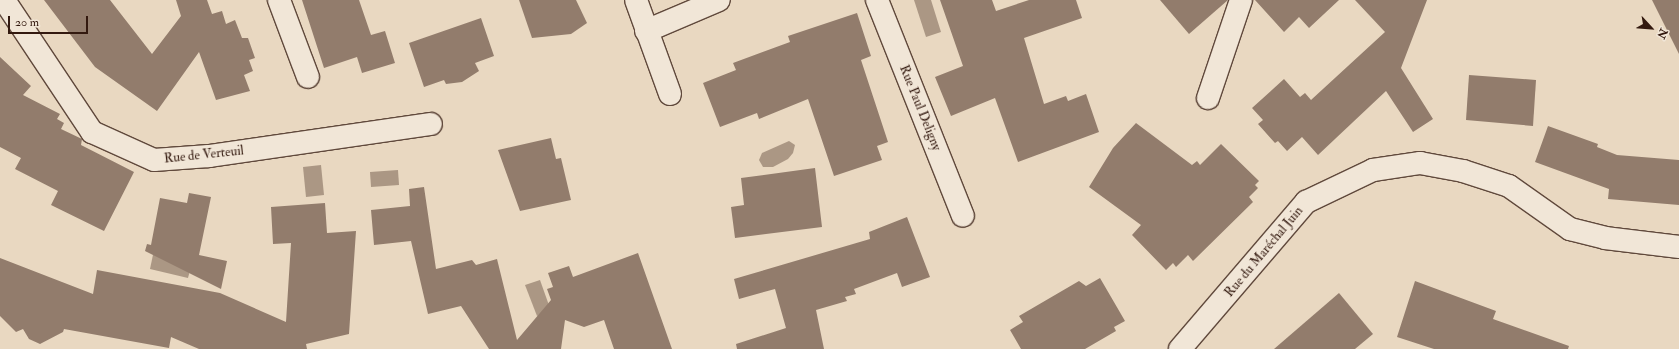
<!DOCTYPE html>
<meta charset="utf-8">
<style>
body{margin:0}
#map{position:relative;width:1679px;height:349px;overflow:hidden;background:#e9d8c1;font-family:"IM FELL Double Pica",serif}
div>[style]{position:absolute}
.water>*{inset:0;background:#ab9784}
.building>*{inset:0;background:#927c6c}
.roads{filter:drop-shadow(1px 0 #60493c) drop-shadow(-1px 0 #60493c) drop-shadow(0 1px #60493c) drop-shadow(0 -1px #60493c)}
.minor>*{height:22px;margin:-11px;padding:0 11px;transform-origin:11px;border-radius:11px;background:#f1e6d7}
span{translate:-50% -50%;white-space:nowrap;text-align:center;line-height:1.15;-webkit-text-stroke:4px #f1e6d7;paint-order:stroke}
.street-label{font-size:13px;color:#33190f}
.north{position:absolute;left:1631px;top:8px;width:40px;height:40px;-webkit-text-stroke:3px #f1e6d7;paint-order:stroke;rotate:116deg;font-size:11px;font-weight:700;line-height:16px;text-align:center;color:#33190f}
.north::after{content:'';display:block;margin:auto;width:14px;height:18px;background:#33190f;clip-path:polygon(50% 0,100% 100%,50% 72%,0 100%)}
.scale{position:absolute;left:8px;top:16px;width:80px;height:18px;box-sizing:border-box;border:2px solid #33190f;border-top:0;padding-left:5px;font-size:12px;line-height:14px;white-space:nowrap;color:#33190f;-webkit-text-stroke:3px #f1e6d7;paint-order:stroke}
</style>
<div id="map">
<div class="water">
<div style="clip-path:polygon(914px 0,931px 0,941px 32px,926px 37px)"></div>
<div style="clip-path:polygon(789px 141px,795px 145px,793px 153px,788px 159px,773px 167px,763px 167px,759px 160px,762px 153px)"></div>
<div style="clip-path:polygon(321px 165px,324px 195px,306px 197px,303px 167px)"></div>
<div style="clip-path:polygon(398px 170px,399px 185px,371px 187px,370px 172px)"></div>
<div style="clip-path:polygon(154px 250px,193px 259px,188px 278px,150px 269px)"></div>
<div style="clip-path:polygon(540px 280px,551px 311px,537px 316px,525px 285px)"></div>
</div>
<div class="building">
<div style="clip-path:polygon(44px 0,110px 0,152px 54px,181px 16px,176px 0,207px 0,212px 14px,222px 11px,226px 24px,235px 20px,242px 38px,248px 38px,255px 58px,249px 60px,253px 71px,244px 75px,250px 91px,216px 100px,199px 52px,157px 111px,95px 67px)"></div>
<div style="clip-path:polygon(302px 0,359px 0,371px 35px,385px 31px,395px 63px,362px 73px,357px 57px,324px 68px)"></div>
<div style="clip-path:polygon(519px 0,576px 0,587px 23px,571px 34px,532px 38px)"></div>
<div style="clip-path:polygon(940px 0,992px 0,996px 11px,1029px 0,1076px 0,1082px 18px,1024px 38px,1044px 104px,1066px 96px,1068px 101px,1086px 94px,1099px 132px,1018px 162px,995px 98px,951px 116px,935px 77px,963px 66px)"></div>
<div style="clip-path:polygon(1160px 0,1228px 0,1189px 34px)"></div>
<div style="clip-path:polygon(1255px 0,1339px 0,1309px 28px,1299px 17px,1284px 32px)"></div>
<div style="clip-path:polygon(1355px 0,1427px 0,1401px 68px,1433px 119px,1413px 132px,1386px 91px,1318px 155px,1302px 137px,1287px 151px,1278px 141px,1275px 143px,1258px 124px,1263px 120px,1252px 108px,1284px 79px,1300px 97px,1305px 93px,1311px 100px,1385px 32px)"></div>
<div style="clip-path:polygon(1652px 0,1679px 0,1679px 54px)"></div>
<div style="clip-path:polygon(857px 13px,871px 56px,861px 60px,888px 142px,877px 146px,882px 160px,834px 176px,808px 99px,759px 119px,757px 113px,720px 127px,703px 83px,736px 70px,733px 63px,790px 42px,788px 36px)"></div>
<div style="clip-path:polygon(481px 18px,494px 56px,475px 63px,479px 71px,462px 82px,446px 84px,444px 80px,424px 87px,409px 43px)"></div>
<div style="clip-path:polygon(0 57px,31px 86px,23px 95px,60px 114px,57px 119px,64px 123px,61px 129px,82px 139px,81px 145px,134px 172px,104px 231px,51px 205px,58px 191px,15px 169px,21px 158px,0 147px)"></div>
<div style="clip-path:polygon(1469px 75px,1536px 80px,1533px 126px,1466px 120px)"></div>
<div style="clip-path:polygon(1136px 123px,1192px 165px,1197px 161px,1200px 165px,1221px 144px,1259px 181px,1255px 185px,1258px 188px,1249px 197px,1253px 202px,1193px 261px,1188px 255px,1176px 267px,1173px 263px,1166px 270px,1132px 235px,1141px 225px,1089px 187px,1113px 148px)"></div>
<div style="clip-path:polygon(1548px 126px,1598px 144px,1597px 147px,1617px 155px,1679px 160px,1679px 205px,1608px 199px,1609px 189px,1535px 162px)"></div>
<div style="clip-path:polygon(551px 138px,556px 159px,561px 158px,571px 200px,520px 211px,498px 150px)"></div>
<div style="clip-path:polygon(815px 168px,822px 227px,735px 238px,731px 207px,744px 205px,741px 178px)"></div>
<div style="clip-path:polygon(424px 187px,436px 269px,472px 260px,476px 265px,497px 259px,517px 340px,551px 300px,547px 289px,553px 287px,548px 273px,569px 266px,573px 277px,638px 253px,672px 349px,614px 349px,604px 320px,584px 327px,565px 320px,561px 349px,489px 349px,461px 306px,428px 314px,411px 241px,374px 245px,371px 210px,410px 206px,409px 189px)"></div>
<div style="clip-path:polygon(189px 193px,211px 197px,199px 255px,227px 261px,221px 289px,145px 251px,147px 244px,151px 245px,160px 198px,187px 203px)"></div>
<div style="clip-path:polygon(325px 203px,327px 233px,356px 231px,349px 334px,306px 344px,307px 349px,199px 349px,171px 337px,169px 348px,64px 329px,63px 332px,40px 344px,29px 339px,23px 329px,16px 332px,0 316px,0 258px,93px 294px,97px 270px,220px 293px,286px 322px,291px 243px,273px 244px,271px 207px)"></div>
<div style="clip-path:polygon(907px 217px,930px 277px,902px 287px,897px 273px,854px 289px,856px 294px,845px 297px,847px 301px,816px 310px,824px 349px,737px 349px,736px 344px,786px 328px,775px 289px,739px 299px,734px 279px,870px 239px,869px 232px)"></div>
<div style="clip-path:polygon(1100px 278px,1125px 321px,1114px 327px,1116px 331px,1085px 349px,1021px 349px,1010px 330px,1023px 322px,1019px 316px,1079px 281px,1086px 286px)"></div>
<div style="clip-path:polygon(1415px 281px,1496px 311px,1493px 319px,1569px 346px,1568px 349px,1434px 349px,1397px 337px)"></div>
<div style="clip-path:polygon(1339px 293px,1373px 334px,1355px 349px,1274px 349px)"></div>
</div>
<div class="roads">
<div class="minor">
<div style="left:4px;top:0;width:159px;rotate:56.3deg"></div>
<div style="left:92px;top:132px;width:68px;rotate:24.3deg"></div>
<div style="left:154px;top:160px;width:55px;rotate:-4.2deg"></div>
<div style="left:209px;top:156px;width:224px;rotate:-8.2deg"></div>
<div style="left:279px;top:0;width:82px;rotate:69.4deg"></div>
<div style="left:636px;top:0;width:100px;rotate:70.1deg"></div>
<div style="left:877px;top:0;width:232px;rotate:68.3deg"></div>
<div style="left:646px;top:31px;width:79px;rotate:-23deg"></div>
<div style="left:1208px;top:98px;width:103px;rotate:-71.4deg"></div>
<div style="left:1180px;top:349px;width:194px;rotate:-49.4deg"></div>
<div style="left:1306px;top:202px;width:74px;rotate:-25.5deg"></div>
<div style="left:1373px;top:170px;width:48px;rotate:-8.5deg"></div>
<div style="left:1420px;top:163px;width:44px;rotate:10.5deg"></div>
<div style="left:1463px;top:171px;width:48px;rotate:18.1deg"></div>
<div style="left:1509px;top:186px;width:75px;rotate:35.2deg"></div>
<div style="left:1570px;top:229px;width:36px;rotate:14deg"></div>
<div style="left:1605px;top:238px;width:75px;rotate:6.9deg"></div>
</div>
</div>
<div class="street-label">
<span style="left:920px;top:108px;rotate:68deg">Rue Paul Deligny</span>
<span style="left:204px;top:155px;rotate:-6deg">Rue de Verteuil</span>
<span style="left:1264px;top:252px;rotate:-50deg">Rue du Maréchal Juin</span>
</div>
<div class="north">N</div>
<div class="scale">20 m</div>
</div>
